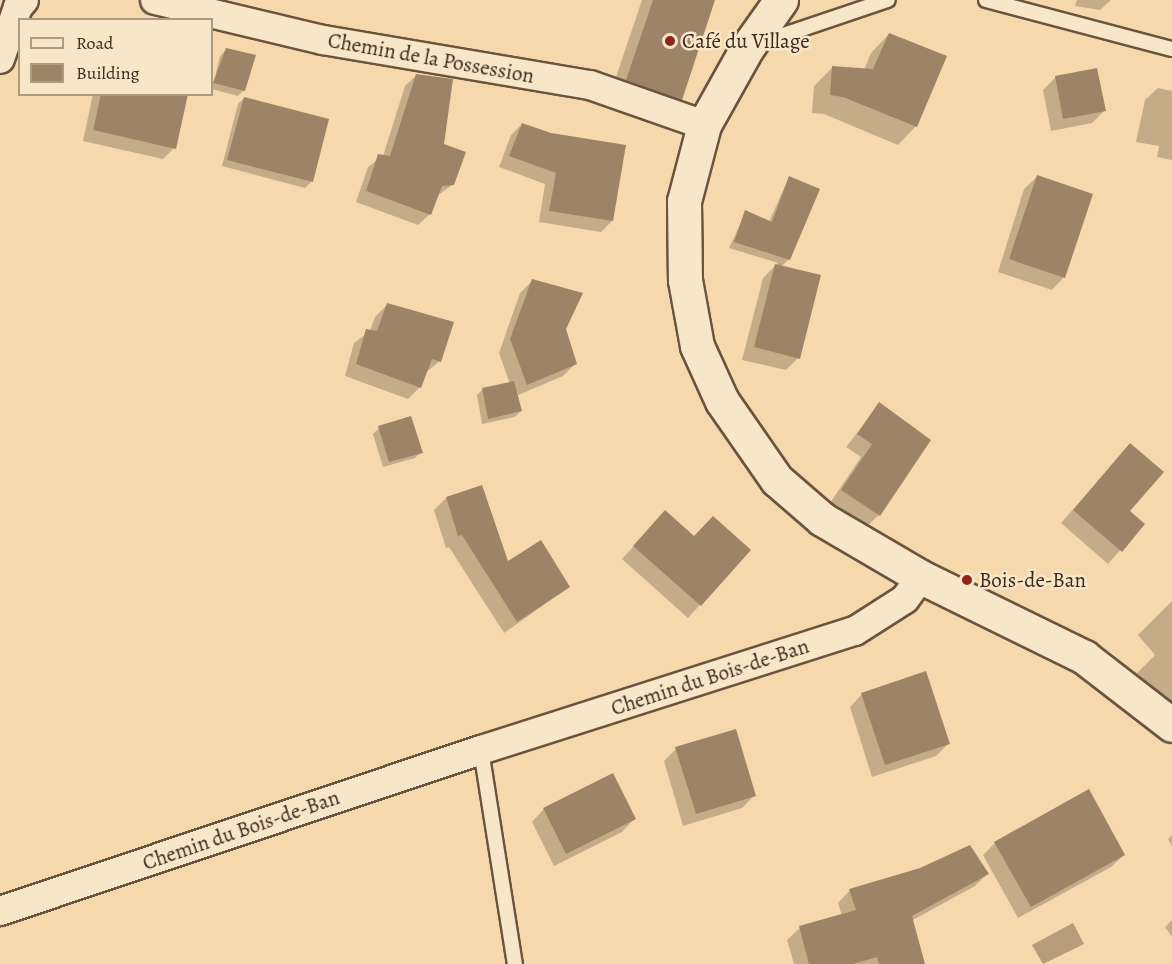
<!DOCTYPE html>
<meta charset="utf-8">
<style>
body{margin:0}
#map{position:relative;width:1172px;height:964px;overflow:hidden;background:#f5d8ac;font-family:Alegreya,serif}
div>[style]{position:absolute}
.water>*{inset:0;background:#b69c7b}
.shadow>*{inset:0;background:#0003}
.building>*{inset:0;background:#9d8466}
.roads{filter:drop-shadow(2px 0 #6b543f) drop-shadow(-2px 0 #6b543f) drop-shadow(0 2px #6b543f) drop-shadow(0 -2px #6b543f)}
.lane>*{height:14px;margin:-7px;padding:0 7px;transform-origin:7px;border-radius:7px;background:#f8e6c9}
.street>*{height:28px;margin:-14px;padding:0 14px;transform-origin:14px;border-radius:14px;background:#f8e6c9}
.secondary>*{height:33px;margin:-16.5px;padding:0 16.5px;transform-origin:16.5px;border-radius:16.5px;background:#f8e6c9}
.dots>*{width:16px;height:16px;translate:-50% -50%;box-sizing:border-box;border:3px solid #f8e6c9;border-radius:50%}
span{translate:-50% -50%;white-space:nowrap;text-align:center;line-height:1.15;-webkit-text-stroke:5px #f8e6c9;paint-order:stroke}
.poi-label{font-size:21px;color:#3d281b}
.left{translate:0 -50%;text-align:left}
.street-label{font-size:21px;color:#3d281b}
.legend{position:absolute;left:18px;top:18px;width:195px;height:78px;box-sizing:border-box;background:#f8e6c9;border:2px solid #ad9a83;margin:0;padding:8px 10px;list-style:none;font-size:18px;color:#3d281b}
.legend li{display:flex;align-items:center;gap:12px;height:30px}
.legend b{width:30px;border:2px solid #ad9a83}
</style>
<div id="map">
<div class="water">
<div style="clip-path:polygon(1073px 923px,1084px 944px,1043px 964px,1032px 945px)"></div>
</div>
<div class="shadow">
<div style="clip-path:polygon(642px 0,713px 0,680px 99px,662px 117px,609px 98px)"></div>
<div style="clip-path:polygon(1077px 0,1111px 0,1100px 10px,1075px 6px)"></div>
<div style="clip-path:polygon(889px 34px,916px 126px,898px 145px,824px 114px,812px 113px,814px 86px,832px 68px,864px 70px,871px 53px)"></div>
<div style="clip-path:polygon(226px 50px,244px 90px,238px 96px,212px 89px,220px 56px)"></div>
<div style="clip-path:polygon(417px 75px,452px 185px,437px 196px,430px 214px,418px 225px,356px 202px,368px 167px,383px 156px,405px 86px)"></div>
<div style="clip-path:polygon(1056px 77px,1104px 111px,1092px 123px,1051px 131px,1043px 90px)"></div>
<div style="clip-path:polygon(1158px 88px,1172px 91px,1172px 160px,1157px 157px,1159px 146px,1136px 142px,1145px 100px)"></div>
<div style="clip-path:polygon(93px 94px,187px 94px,174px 148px,163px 159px,83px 141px)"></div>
<div style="clip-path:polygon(244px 98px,328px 120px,311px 182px,305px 188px,222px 166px,238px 104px)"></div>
<div style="clip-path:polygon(522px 124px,612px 221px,601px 232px,539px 222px,545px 184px,499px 167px,511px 135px)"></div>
<div style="clip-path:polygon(789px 177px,789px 259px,781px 267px,798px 358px,786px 370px,742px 360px,763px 278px,778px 263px,729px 248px,746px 212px,769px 222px)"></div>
<div style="clip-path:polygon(1037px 177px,1064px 277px,1052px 290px,998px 272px,1024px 189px)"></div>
<div style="clip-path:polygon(532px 281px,565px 329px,576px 363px,563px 376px,516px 396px,521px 411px,515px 417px,482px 424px,477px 395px,483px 389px,510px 384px,499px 353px,520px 293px)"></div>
<div style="clip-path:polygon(388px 304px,440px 361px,425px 373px,420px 387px,408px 399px,345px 376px,354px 343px,370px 331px,375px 317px)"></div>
<div style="clip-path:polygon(880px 404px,879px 515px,866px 527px,830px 503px,861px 457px,846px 447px)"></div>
<div style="clip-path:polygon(379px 428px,421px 452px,415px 458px,383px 467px,373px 434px)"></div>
<div style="clip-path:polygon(1130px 445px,1128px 511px,1143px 524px,1108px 564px,1061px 523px)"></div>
<div style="clip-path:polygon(446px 498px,507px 563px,569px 587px,504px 633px,449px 547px,446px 548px,434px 510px)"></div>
<div style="clip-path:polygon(653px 525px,694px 538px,749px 551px,688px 618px,622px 559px)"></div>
<div style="clip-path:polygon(1172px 601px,1172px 713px,1137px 673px,1155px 655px,1138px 635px)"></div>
<div style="clip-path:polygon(862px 694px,948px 744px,936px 756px,872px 777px,850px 707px)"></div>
<div style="clip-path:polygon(676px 749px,755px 795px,742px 808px,683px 826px,664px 761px)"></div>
<div style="clip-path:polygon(544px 809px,634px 819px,622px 832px,554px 866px,532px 822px)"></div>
<div style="clip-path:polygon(1172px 835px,1172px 846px,1168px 839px)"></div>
<div style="clip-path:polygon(995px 843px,1124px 855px,1111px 867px,1018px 918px,983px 855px)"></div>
<div style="clip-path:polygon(987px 874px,975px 886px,911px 921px,924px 964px,794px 964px,787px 940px,800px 928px,842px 916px,838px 903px,850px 890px)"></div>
<div style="clip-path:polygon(1172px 920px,1172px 937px,1165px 927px)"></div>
</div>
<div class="building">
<div style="clip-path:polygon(653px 0,715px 0,682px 100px,626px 80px)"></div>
<div style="clip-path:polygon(889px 33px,947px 56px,917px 127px,843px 97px,830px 95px,832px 66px,873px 69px)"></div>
<div style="clip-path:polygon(226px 48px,256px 55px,245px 91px,213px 83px)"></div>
<div style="clip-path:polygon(1097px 68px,1106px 111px,1063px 119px,1055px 76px)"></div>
<div style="clip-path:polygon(416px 74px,453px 79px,444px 144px,466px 152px,454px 185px,442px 186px,431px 215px,366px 191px,378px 154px,390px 156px)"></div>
<div style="clip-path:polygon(101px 94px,188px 94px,176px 149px,93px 130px)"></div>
<div style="clip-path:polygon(244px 97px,329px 119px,313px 182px,227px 160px)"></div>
<div style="clip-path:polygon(522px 123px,551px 133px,626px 145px,613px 221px,549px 211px,556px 173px,509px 156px)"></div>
<div style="clip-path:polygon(1037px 175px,1093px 194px,1065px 278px,1009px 259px)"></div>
<div style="clip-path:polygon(789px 176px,820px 189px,790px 260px,734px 242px,745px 210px,772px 222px)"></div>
<div style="clip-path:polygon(775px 264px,821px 275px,800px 359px,754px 347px)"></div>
<div style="clip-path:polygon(532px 279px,583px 293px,566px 329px,577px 364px,527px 385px,510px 339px)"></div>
<div style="clip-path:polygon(387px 303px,454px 322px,441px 362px,432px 359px,421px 388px,356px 364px,366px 329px,377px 331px)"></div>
<div style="clip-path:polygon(514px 381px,522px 411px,488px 419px,482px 388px)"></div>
<div style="clip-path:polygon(879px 402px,931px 440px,880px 516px,841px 490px,872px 444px,857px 434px)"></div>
<div style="clip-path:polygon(411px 416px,423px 453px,389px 462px,378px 426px)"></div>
<div style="clip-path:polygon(1130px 443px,1164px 472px,1130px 511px,1145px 524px,1122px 552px,1073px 510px)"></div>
<div style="clip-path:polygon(482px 485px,508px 561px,541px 540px,570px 587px,517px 622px,462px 535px,458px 536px,446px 497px)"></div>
<div style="clip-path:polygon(665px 510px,694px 536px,713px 516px,751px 550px,701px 606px,633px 546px)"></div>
<div style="clip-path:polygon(926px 671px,950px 744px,885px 765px,861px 693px)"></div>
<div style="clip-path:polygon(736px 729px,756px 796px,696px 814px,675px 747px)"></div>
<div style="clip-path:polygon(613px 773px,636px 819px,566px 854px,543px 808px)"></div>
<div style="clip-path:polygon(1089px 789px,1125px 855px,1031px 907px,994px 842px)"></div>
<div style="clip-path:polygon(970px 845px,989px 874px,912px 916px,925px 964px,879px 964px,877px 957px,853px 964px,809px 964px,799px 926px,856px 910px,849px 889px,920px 868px)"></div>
</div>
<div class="roads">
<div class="lane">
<div style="left:986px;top:0;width:192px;rotate:14.8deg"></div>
<div style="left:757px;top:44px;width:138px;rotate:-18.6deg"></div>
<div style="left:481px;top:750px;width:217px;rotate:81deg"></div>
</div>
<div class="street">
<div style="left:155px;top:0;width:173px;rotate:13.4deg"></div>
<div style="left:323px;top:40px;width:271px;rotate:9.6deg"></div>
<div style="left:590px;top:85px;width:121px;rotate:19.3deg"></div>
<div style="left:0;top:59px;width:55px;rotate:-70.9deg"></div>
<div style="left:18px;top:7px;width:9px;rotate:-49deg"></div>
<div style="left:0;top:911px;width:507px;rotate:-18.51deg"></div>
<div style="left:481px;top:750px;width:392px;rotate:-17.7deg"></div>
<div style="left:855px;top:631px;width:59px;rotate:-32.6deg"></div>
<div style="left:905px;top:599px;width:27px;rotate:-54deg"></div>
</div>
<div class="secondary">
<div style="left:781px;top:0;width:59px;rotate:125.3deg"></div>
<div style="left:747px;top:48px;width:88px;rotate:119.2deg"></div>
<div style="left:704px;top:125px;width:79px;rotate:104.7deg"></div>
<div style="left:684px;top:201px;width:79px;rotate:89.3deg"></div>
<div style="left:685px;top:280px;width:67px;rotate:79.7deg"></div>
<div style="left:697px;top:346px;width:60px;rotate:65.6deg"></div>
<div style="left:722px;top:401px;width:96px;rotate:55.2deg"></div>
<div style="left:777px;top:480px;width:60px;rotate:40.9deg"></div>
<div style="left:822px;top:519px;width:115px;rotate:30.4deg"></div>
<div style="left:921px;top:577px;width:182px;rotate:26.1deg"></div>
<div style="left:1084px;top:657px;width:111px;rotate:37.7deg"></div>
</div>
</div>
<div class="dots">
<div style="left:670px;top:41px;background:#8f2418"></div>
<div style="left:967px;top:580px;background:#8f2418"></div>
</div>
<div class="poi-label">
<span class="left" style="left:682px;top:41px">Café du Village</span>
<span class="left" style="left:979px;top:580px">Bois-de-Ban</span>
</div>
<div class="street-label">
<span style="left:431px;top:58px;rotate:10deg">Chemin de la Possession</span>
<span style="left:710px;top:677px;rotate:-18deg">Chemin du Bois-de-Ban</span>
<span style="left:241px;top:830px;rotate:-19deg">Chemin du Bois-de-Ban</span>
</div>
<ul class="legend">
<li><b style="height:8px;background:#f8e6c9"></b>Road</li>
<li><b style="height:16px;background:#9d8466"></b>Building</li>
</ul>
</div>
